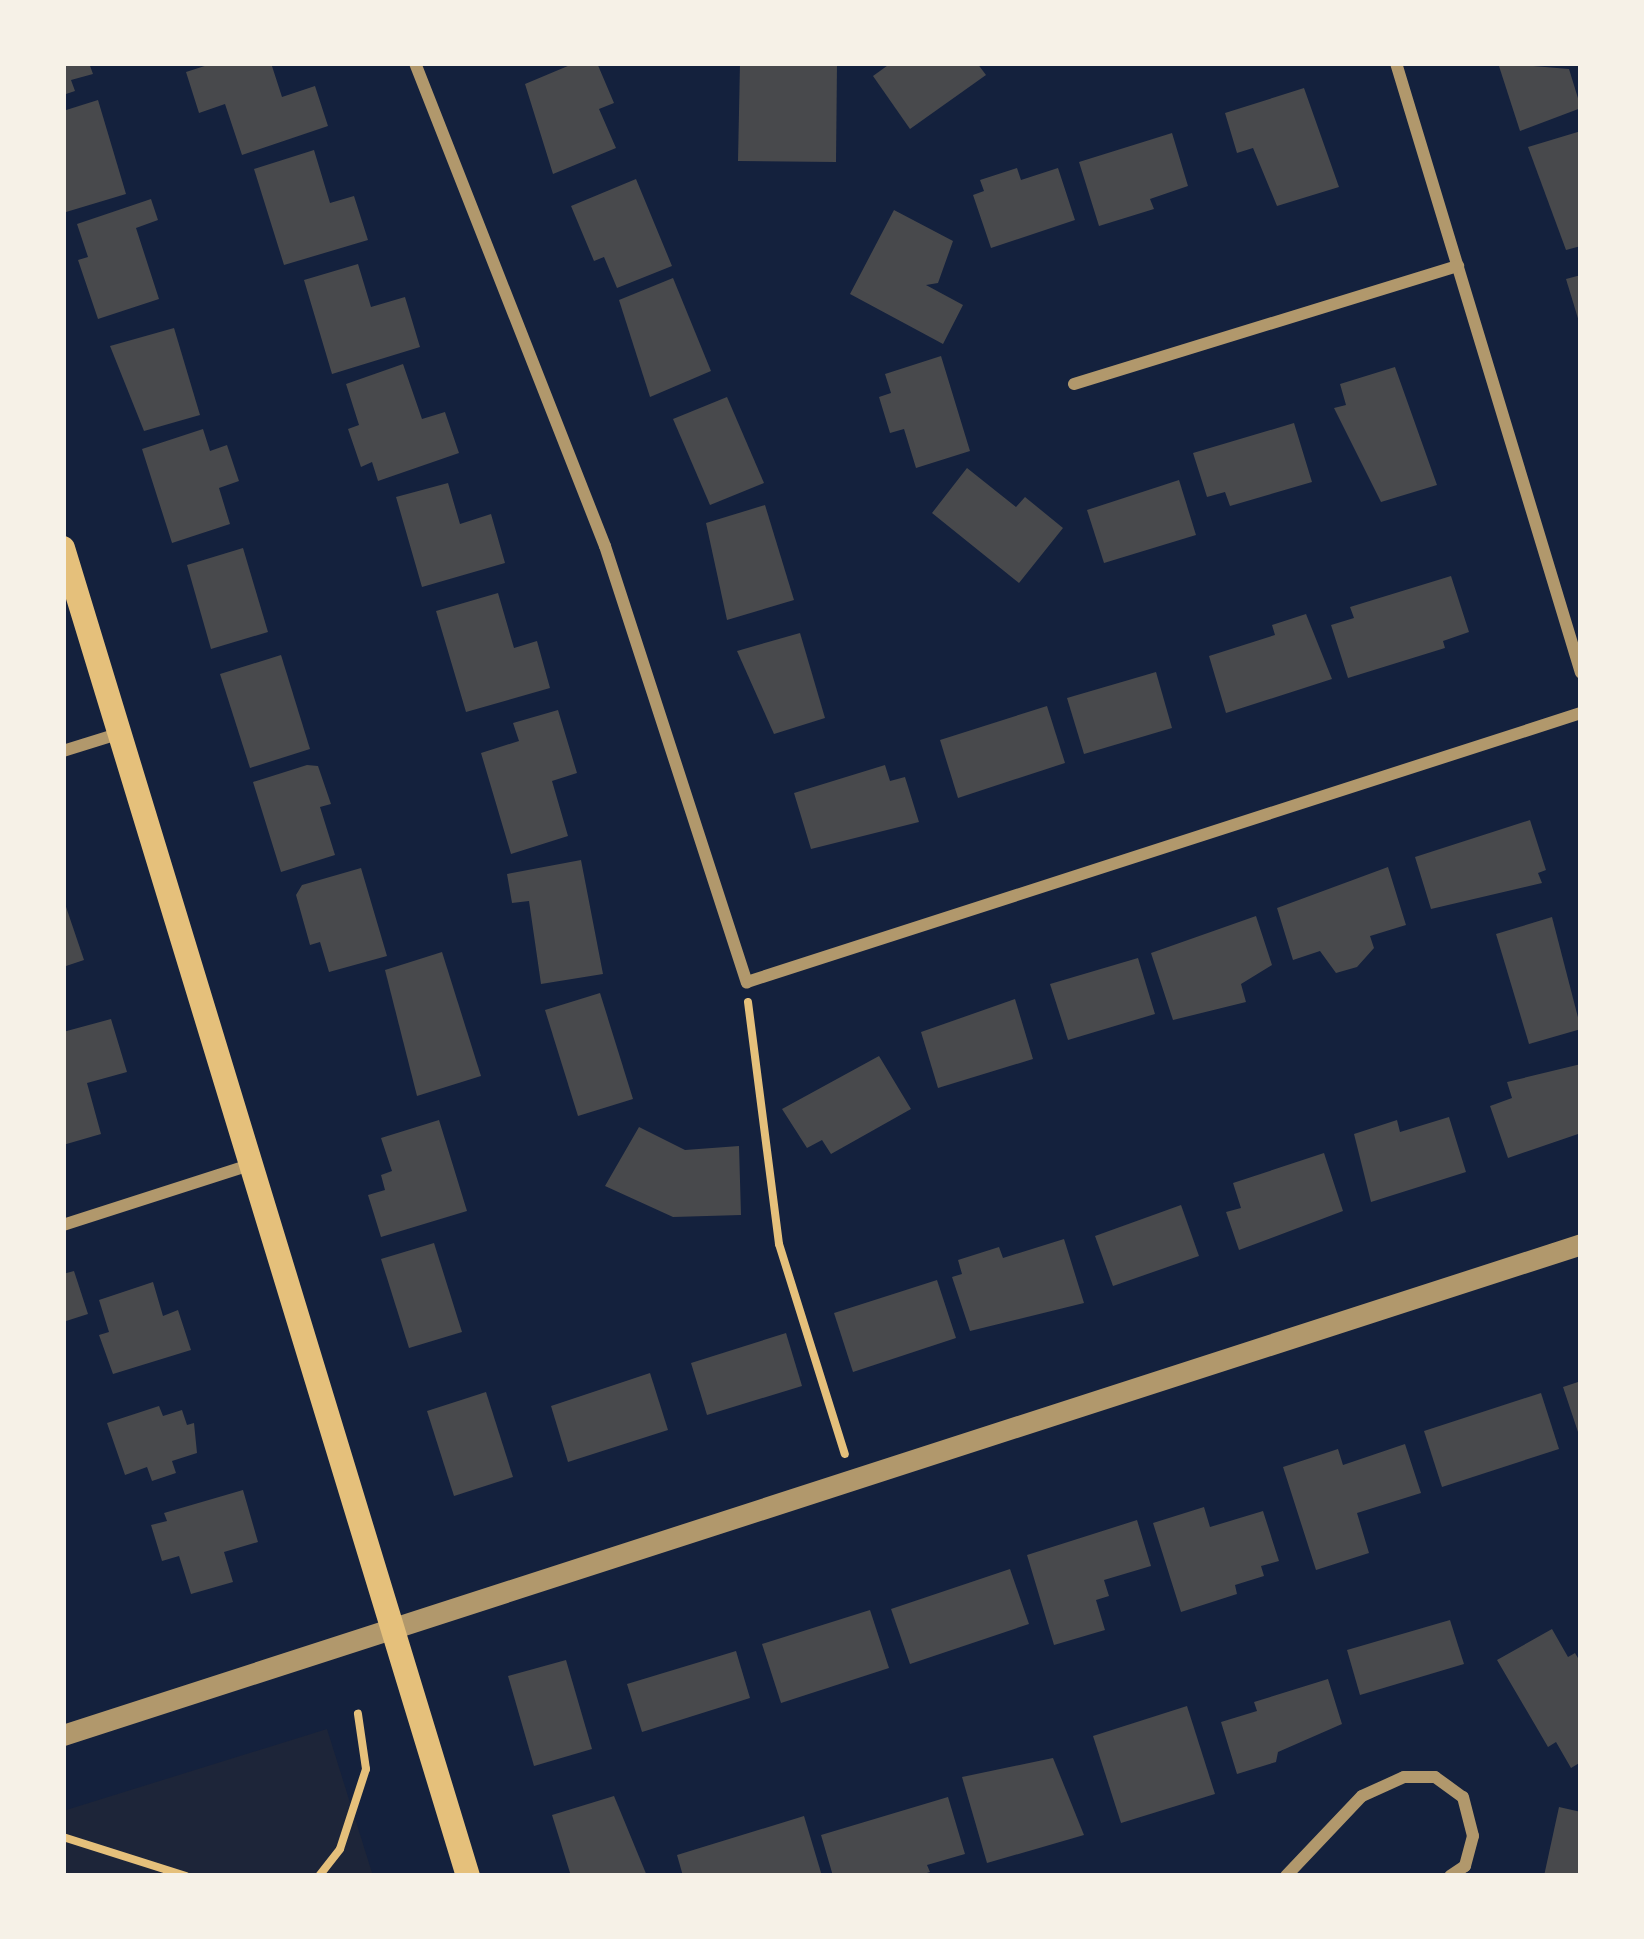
<!DOCTYPE html>
<style>
body{margin:0}
#map{position:relative;width:1644px;height:1939px;overflow:hidden;background:#14213d;font-family:Manrope,sans-serif}
div>[style]{position:absolute}
.green>*{inset:0;background:#1d2539}
.building>*{inset:0;background:#48494c}
.path>*{height:8px;margin:-4px;padding:0 4px;transform-origin:4px;border-radius:4px;background:#e5c07b}
.minor>*{height:12px;margin:-6px;padding:0 6px;transform-origin:6px;border-radius:6px;background:#b1986c}
.tertiary>*{height:21px;margin:-10.5px;padding:0 10.5px;transform-origin:10.5px;border-radius:10.5px;background:#b1986c}
.secondary>*{height:24px;margin:-12px;padding:0 12px;transform-origin:12px;border-radius:12px;background:#e5c07b}
span{translate:-50% -50%;white-space:nowrap;text-align:center;line-height:1.15;-webkit-text-stroke:10px #f6f1e7;paint-order:stroke}
.frame{position:absolute;inset:0;border:66px solid #f6f1e7;pointer-events:none}
</style>
<div id="map">
<div class="green">
<div style="clip-path:polygon(327px 1729px,373px 1876px,63px 1876px,63px 1811px)"></div>
</div>
<div class="building">
<div style="clip-path:polygon(63px 63px,89px 63px,93px 74px,71px 80px,75px 91px,63px 95px)"></div>
<div style="clip-path:polygon(214px 63px,271px 63px,282px 97px,315px 86px,328px 126px,242px 155px,225px 104px,199px 113px,186px 72px)"></div>
<div style="clip-path:polygon(575px 63px,597px 63px,614px 103px,599px 109px,616px 148px,553px 174px,525px 84px)"></div>
<div style="clip-path:polygon(740px 63px,837px 63px,836px 162px,738px 161px)"></div>
<div style="clip-path:polygon(891px 63px,977px 63px,986px 75px,910px 129px,873px 76px)"></div>
<div style="clip-path:polygon(1498px 63px,1569px 69px,1581px 108px,1520px 131px)"></div>
<div style="clip-path:polygon(1304px 88px,1339px 187px,1277px 206px,1253px 148px,1237px 153px,1225px 113px)"></div>
<div style="clip-path:polygon(98px 100px,126px 194px,66px 212px,63px 111px)"></div>
<div style="clip-path:polygon(1581px 131px,1581px 246px,1566px 250px,1528px 147px)"></div>
<div style="clip-path:polygon(1172px 133px,1188px 186px,1150px 199px,1154px 209px,1099px 226px,1079px 162px)"></div>
<div style="clip-path:polygon(314px 150px,330px 203px,354px 196px,368px 240px,284px 265px,254px 169px)"></div>
<div style="clip-path:polygon(1017px 168px,1021px 180px,1058px 168px,1075px 220px,991px 248px,973px 195px,984px 191px,980px 180px)"></div>
<div style="clip-path:polygon(636px 179px,672px 266px,617px 288px,604px 257px,594px 261px,571px 206px)"></div>
<div style="clip-path:polygon(151px 199px,158px 220px,136px 228px,159px 299px,98px 319px,78px 260px,88px 257px,77px 224px)"></div>
<div style="clip-path:polygon(894px 210px,953px 241px,938px 283px,926px 285px,963px 305px,943px 344px,850px 294px)"></div>
<div style="clip-path:polygon(358px 264px,371px 307px,405px 297px,420px 347px,332px 374px,304px 280px)"></div>
<div style="clip-path:polygon(1581px 275px,1581px 325px,1580px 325px,1566px 279px)"></div>
<div style="clip-path:polygon(673px 278px,711px 371px,650px 397px,619px 300px)"></div>
<div style="clip-path:polygon(174px 328px,200px 415px,144px 431px,110px 346px)"></div>
<div style="clip-path:polygon(941px 356px,970px 451px,916px 468px,904px 429px,890px 433px,879px 397px,891px 393px,885px 374px)"></div>
<div style="clip-path:polygon(403px 364px,422px 419px,445px 412px,459px 453px,378px 481px,372px 462px,361px 467px,348px 429px,359px 425px,346px 384px)"></div>
<div style="clip-path:polygon(1395px 367px,1437px 485px,1381px 502px,1334px 408px,1346px 405px,1340px 384px)"></div>
<div style="clip-path:polygon(727px 397px,764px 483px,710px 505px,673px 419px)"></div>
<div style="clip-path:polygon(1294px 423px,1312px 482px,1230px 506px,1225px 492px,1207px 497px,1193px 453px)"></div>
<div style="clip-path:polygon(203px 429px,210px 451px,227px 445px,239px 481px,219px 488px,230px 524px,172px 543px,142px 449px)"></div>
<div style="clip-path:polygon(967px 468px,1016px 507px,1025px 497px,1063px 528px,1019px 583px,932px 513px)"></div>
<div style="clip-path:polygon(1179px 480px,1196px 535px,1104px 563px,1087px 510px)"></div>
<div style="clip-path:polygon(448px 483px,460px 524px,491px 514px,505px 563px,422px 587px,396px 497px)"></div>
<div style="clip-path:polygon(765px 505px,794px 600px,727px 620px,706px 523px)"></div>
<div style="clip-path:polygon(243px 548px,268px 632px,211px 649px,187px 565px)"></div>
<div style="clip-path:polygon(1451px 576px,1469px 632px,1443px 641px,1445px 648px,1348px 678px,1331px 625px,1354px 618px,1350px 607px)"></div>
<div style="clip-path:polygon(498px 593px,514px 648px,537px 641px,550px 688px,466px 712px,436px 611px)"></div>
<div style="clip-path:polygon(1306px 614px,1332px 679px,1226px 713px,1209px 656px,1275px 635px,1272px 625px)"></div>
<div style="clip-path:polygon(800px 633px,825px 718px,774px 734px,737px 651px)"></div>
<div style="clip-path:polygon(281px 655px,310px 749px,250px 768px,220px 674px)"></div>
<div style="clip-path:polygon(1156px 672px,1172px 728px,1084px 754px,1067px 698px)"></div>
<div style="clip-path:polygon(1047px 706px,1065px 763px,958px 798px,940px 740px)"></div>
<div style="clip-path:polygon(558px 710px,577px 773px,552px 781px,568px 836px,511px 854px,481px 753px,519px 741px,513px 723px)"></div>
<div style="clip-path:polygon(307px 765px,318px 766px,331px 804px,320px 807px,335px 855px,281px 872px,253px 782px)"></div>
<div style="clip-path:polygon(885px 765px,890px 781px,905px 777px,919px 822px,811px 849px,794px 793px)"></div>
<div style="clip-path:polygon(1530px 820px,1546px 870px,1538px 873px,1542px 883px,1431px 909px,1415px 857px)"></div>
<div style="clip-path:polygon(581px 860px,603px 974px,541px 984px,529px 901px,512px 903px,507px 874px)"></div>
<div style="clip-path:polygon(1388px 867px,1406px 925px,1370px 936px,1374px 948px,1357px 967px,1336px 973px,1320px 951px,1293px 960px,1277px 908px)"></div>
<div style="clip-path:polygon(361px 868px,387px 956px,329px 972px,320px 942px,310px 945px,296px 895px,302px 885px)"></div>
<div style="clip-path:polygon(63px 898px,84px 960px,63px 967px)"></div>
<div style="clip-path:polygon(1256px 916px,1272px 965px,1241px 984px,1246px 1002px,1173px 1020px,1151px 953px)"></div>
<div style="clip-path:polygon(1552px 917px,1581px 1029px,1529px 1044px,1496px 934px)"></div>
<div style="clip-path:polygon(442px 952px,481px 1076px,417px 1096px,385px 970px)"></div>
<div style="clip-path:polygon(1138px 958px,1155px 1014px,1068px 1040px,1050px 984px)"></div>
<div style="clip-path:polygon(600px 993px,633px 1099px,578px 1116px,545px 1010px)"></div>
<div style="clip-path:polygon(1015px 999px,1033px 1059px,938px 1088px,921px 1032px)"></div>
<div style="clip-path:polygon(111px 1019px,127px 1072px,87px 1083px,101px 1134px,63px 1145px,63px 1032px)"></div>
<div style="clip-path:polygon(879px 1056px,911px 1109px,831px 1154px,822px 1140px,807px 1148px,782px 1109px)"></div>
<div style="clip-path:polygon(1581px 1064px,1581px 1133px,1508px 1158px,1490px 1106px,1512px 1098px,1507px 1082px)"></div>
<div style="clip-path:polygon(1449px 1117px,1466px 1172px,1371px 1202px,1354px 1134px,1397px 1120px,1400px 1132px)"></div>
<div style="clip-path:polygon(439px 1120px,467px 1211px,381px 1237px,368px 1195px,385px 1190px,381px 1175px,392px 1171px,381px 1138px)"></div>
<div style="clip-path:polygon(639px 1127px,685px 1150px,739px 1146px,741px 1215px,673px 1217px,605px 1186px)"></div>
<div style="clip-path:polygon(1324px 1153px,1343px 1211px,1239px 1250px,1226px 1212px,1241px 1208px,1233px 1183px)"></div>
<div style="clip-path:polygon(1181px 1205px,1199px 1256px,1113px 1286px,1095px 1236px)"></div>
<div style="clip-path:polygon(1064px 1239px,1084px 1303px,970px 1331px,952px 1277px,962px 1274px,958px 1260px,999px 1247px,1003px 1258px)"></div>
<div style="clip-path:polygon(434px 1243px,462px 1332px,409px 1348px,381px 1259px)"></div>
<div style="clip-path:polygon(74px 1271px,88px 1314px,63px 1322px,63px 1274px)"></div>
<div style="clip-path:polygon(937px 1280px,956px 1338px,853px 1372px,834px 1313px)"></div>
<div style="clip-path:polygon(153px 1282px,163px 1316px,178px 1310px,191px 1350px,113px 1374px,99px 1335px,109px 1332px,99px 1300px)"></div>
<div style="clip-path:polygon(786px 1333px,802px 1386px,707px 1415px,691px 1363px)"></div>
<div style="clip-path:polygon(650px 1373px,668px 1430px,568px 1462px,551px 1406px)"></div>
<div style="clip-path:polygon(1581px 1381px,1581px 1437px,1580px 1438px,1563px 1387px)"></div>
<div style="clip-path:polygon(486px 1392px,513px 1477px,454px 1496px,427px 1411px)"></div>
<div style="clip-path:polygon(1541px 1393px,1559px 1449px,1442px 1487px,1424px 1431px)"></div>
<div style="clip-path:polygon(159px 1406px,163px 1416px,182px 1410px,187px 1425px,194px 1423px,197px 1453px,172px 1461px,176px 1473px,152px 1481px,147px 1467px,125px 1475px,107px 1423px)"></div>
<div style="clip-path:polygon(1405px 1444px,1421px 1493px,1357px 1513px,1369px 1553px,1316px 1570px,1283px 1467px,1338px 1449px,1343px 1465px)"></div>
<div style="clip-path:polygon(243px 1490px,258px 1542px,224px 1552px,233px 1582px,191px 1594px,179px 1556px,162px 1561px,151px 1525px,167px 1521px,164px 1513px)"></div>
<div style="clip-path:polygon(1204px 1507px,1210px 1527px,1263px 1511px,1279px 1561px,1261px 1566px,1264px 1576px,1235px 1585px,1237px 1594px,1181px 1612px,1153px 1523px)"></div>
<div style="clip-path:polygon(1137px 1520px,1151px 1566px,1104px 1580px,1109px 1596px,1096px 1600px,1105px 1630px,1054px 1645px,1027px 1555px)"></div>
<div style="clip-path:polygon(1010px 1569px,1029px 1624px,910px 1664px,891px 1609px)"></div>
<div style="clip-path:polygon(870px 1610px,889px 1668px,781px 1703px,762px 1644px)"></div>
<div style="clip-path:polygon(1450px 1620px,1464px 1664px,1360px 1695px,1347px 1650px)"></div>
<div style="clip-path:polygon(1552px 1629px,1568px 1657px,1575px 1653px,1581px 1663px,1581px 1762px,1571px 1768px,1556px 1742px,1548px 1747px,1497px 1660px)"></div>
<div style="clip-path:polygon(736px 1651px,750px 1698px,642px 1732px,627px 1684px)"></div>
<div style="clip-path:polygon(566px 1660px,592px 1749px,534px 1766px,508px 1676px)"></div>
<div style="clip-path:polygon(1328px 1679px,1342px 1724px,1278px 1752px,1276px 1762px,1237px 1774px,1221px 1722px,1257px 1711px,1254px 1702px)"></div>
<div style="clip-path:polygon(1187px 1706px,1215px 1794px,1121px 1823px,1093px 1736px)"></div>
<div style="clip-path:polygon(1053px 1758px,1084px 1835px,987px 1863px,962px 1777px)"></div>
<div style="clip-path:polygon(614px 1796px,647px 1876px,571px 1876px,552px 1815px)"></div>
<div style="clip-path:polygon(948px 1797px,965px 1854px,927px 1865px,930px 1872px,917px 1876px,833px 1876px,821px 1835px)"></div>
<div style="clip-path:polygon(1559px 1807px,1581px 1812px,1581px 1876px,1544px 1876px)"></div>
<div style="clip-path:polygon(804px 1816px,822px 1876px,683px 1876px,677px 1855px)"></div>
</div>
<div class="path">
<div style="left:748px;top:1002px;width:244px;rotate:82.7deg"></div>
<div style="left:779px;top:1244px;width:220px;rotate:72.6deg"></div>
<div style="left:63px;top:1837px;width:129px;rotate:17.6deg"></div>
<div style="left:319px;top:1876px;width:34px;rotate:-52deg"></div>
<div style="left:340px;top:1849px;width:84px;rotate:-72deg"></div>
<div style="left:366px;top:1769px;width:56px;rotate:-98.3deg"></div>
</div>
<div class="minor">
<div style="left:415px;top:63px;width:519px;rotate:68.53deg"></div>
<div style="left:605px;top:546px;width:459px;rotate:72deg"></div>
<div style="left:747px;top:982px;width:876px;rotate:-17.88deg"></div>
<div style="left:1396px;top:63px;width:637px;rotate:73.13deg"></div>
<div style="left:1074px;top:384px;width:402px;rotate:-17.1deg"></div>
<div style="left:63px;top:751px;width:58px;rotate:-17.2deg"></div>
<div style="left:63px;top:1225px;width:196px;rotate:-17.8deg"></div>
<div style="left:1286px;top:1876px;width:110px;rotate:-46.5deg"></div>
<div style="left:1362px;top:1796px;width:46px;rotate:-24.3deg"></div>
<div style="left:1404px;top:1777px;width:31px"></div>
<div style="left:1435px;top:1777px;width:34px;rotate:36deg"></div>
<div style="left:1463px;top:1797px;width:40px;rotate:75.6deg"></div>
<div style="left:1473px;top:1836px;width:31px;rotate:105deg"></div>
<div style="left:1465px;top:1866px;width:18px;rotate:146deg"></div>
</div>
<div class="tertiary">
<div style="left:63px;top:1735px;width:1595px;rotate:-17.92deg"></div>
</div>
<div class="secondary">
<div style="left:63px;top:548px;width:1388px;rotate:73.04deg"></div>
</div>
<div class="frame"></div>
</div>
